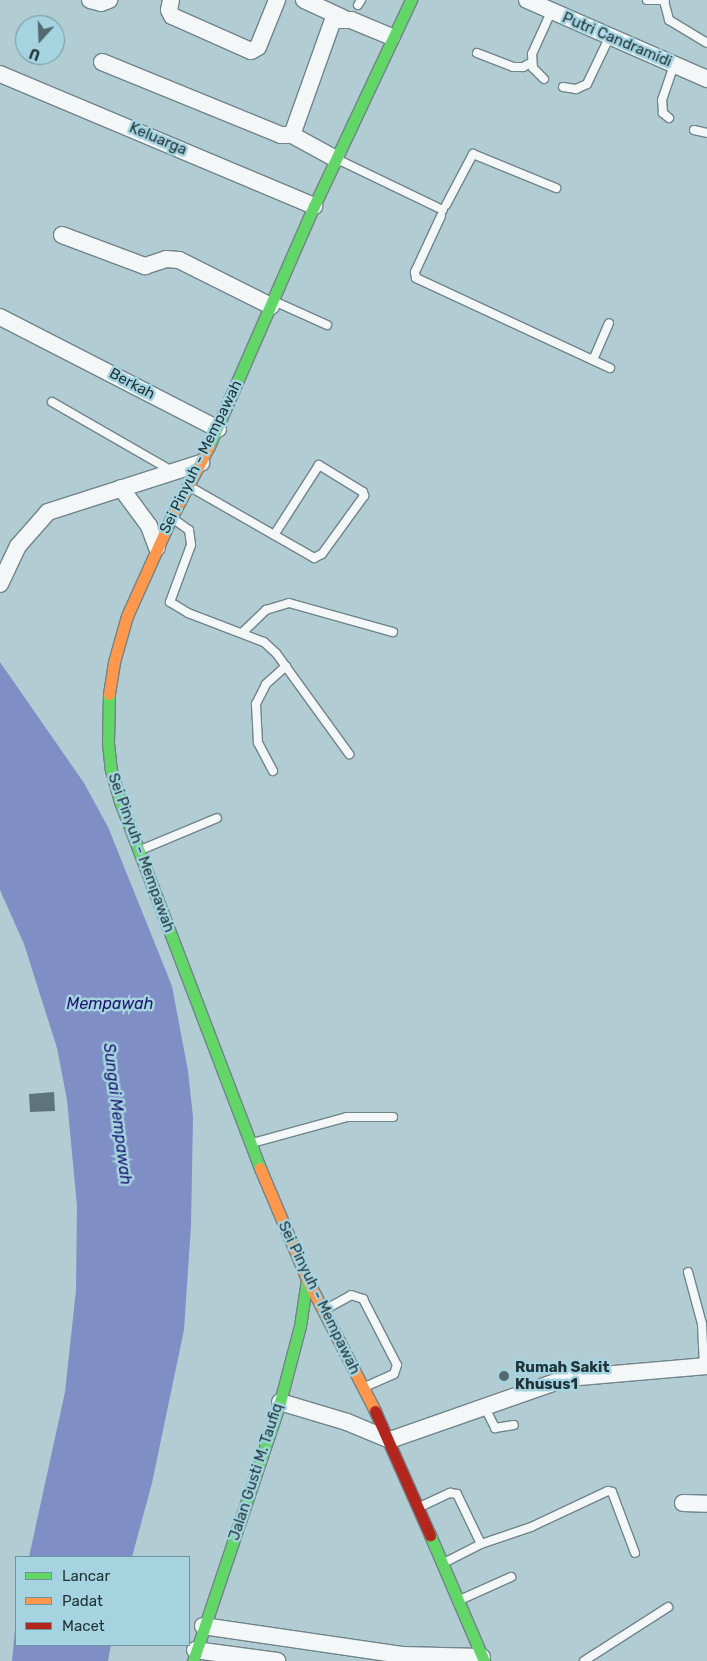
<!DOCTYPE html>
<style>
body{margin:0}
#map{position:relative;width:707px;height:1661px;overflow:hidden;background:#b2ccd3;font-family:Rubik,sans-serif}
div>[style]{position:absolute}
.water>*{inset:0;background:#7f8fc5}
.building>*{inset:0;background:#5e747c}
.roads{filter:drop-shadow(1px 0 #708489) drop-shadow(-1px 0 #708489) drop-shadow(0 1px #708489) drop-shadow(0 -1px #708489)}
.lane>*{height:8px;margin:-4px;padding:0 4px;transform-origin:4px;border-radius:4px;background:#f3f7f8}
.street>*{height:16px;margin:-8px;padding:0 8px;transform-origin:8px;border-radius:8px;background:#f3f7f8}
.fast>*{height:11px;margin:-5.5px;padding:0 5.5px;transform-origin:5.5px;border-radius:5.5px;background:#63d668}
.slow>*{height:11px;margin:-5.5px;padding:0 5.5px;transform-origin:5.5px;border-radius:5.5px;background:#ff974d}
.jam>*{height:11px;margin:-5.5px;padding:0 5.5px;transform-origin:5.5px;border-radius:5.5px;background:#b3261e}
.dots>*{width:14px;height:14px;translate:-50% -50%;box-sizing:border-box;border:2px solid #a5d4e0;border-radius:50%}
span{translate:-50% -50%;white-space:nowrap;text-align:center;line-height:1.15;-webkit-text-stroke:5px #a5d4e0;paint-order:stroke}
.street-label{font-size:15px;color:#213439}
.poi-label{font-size:15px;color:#213439;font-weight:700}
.left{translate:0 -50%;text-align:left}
.water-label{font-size:16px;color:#1c166e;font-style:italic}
.legend{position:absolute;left:15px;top:1556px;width:175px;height:90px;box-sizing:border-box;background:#a5d4e0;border:1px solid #70949d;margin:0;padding:6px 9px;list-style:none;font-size:15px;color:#213439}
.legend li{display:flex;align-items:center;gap:10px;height:25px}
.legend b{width:25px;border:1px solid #70949d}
.north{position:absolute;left:15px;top:15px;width:50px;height:50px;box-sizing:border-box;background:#a5d4e0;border:1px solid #70949d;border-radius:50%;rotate:200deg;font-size:14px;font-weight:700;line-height:20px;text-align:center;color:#213439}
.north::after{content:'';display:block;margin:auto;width:18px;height:22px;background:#54696f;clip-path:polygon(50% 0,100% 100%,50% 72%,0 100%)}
</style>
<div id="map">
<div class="water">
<div style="clip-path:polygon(0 662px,84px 783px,108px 827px,172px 986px,188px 1071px,193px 1117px,191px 1226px,184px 1330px,152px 1483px,132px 1557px,29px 1557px,65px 1392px,76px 1290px,77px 1206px,67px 1100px,57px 1048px,24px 944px,0 890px)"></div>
<div style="clip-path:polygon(16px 1620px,16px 1645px,111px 1645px,108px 1661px,12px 1661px)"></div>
</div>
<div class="building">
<div style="clip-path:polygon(54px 1092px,55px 1111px,30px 1112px,29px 1094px)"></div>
</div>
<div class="roads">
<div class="lane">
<div style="left:647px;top:0;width:18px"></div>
<div style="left:664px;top:1px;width:20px;rotate:75deg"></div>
<div style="left:669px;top:20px;width:44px;rotate:31.2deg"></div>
<div style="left:358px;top:5px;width:6px;rotate:-59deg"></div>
<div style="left:477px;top:53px;width:39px;rotate:21deg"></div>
<div style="left:513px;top:67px;width:10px"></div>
<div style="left:523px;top:67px;width:10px;rotate:-29deg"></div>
<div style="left:544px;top:79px;width:16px;rotate:-135deg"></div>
<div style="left:533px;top:68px;width:14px;rotate:-94deg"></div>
<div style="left:532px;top:54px;width:46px;rotate:-65.7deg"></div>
<div style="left:563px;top:87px;width:13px;rotate:9deg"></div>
<div style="left:576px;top:89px;width:12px;rotate:-24deg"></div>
<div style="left:587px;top:84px;width:51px;rotate:-64.4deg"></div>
<div style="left:669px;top:118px;width:8px;rotate:-140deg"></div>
<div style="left:663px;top:113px;width:13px;rotate:-94deg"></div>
<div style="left:662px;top:100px;width:37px;rotate:-71deg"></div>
<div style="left:694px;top:130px;width:13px;rotate:13deg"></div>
<div style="left:341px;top:161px;width:113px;rotate:25.7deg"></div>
<div style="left:446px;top:205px;width:58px;rotate:-62.1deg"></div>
<div style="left:473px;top:154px;width:90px;rotate:22.3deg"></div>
<div style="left:441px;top:216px;width:62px;rotate:114.9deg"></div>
<div style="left:415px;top:272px;width:6px;rotate:81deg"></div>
<div style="left:416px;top:278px;width:214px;rotate:24.9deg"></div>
<div style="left:276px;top:302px;width:56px;rotate:24.3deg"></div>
<div style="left:593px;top:360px;width:40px;rotate:-66.6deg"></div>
<div style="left:52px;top:402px;width:138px;rotate:29.9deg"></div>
<div style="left:192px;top:488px;width:141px;rotate:29.8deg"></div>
<div style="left:314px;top:558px;width:9px;rotate:-27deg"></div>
<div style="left:322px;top:554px;width:72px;rotate:-54.1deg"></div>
<div style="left:364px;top:496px;width:4px;rotate:-104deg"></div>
<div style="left:363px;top:492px;width:52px;rotate:-148.5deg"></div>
<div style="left:319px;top:465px;width:83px;rotate:122.7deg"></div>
<div style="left:175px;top:520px;width:17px;rotate:36deg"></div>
<div style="left:189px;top:530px;width:15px;rotate:82deg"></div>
<div style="left:191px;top:545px;width:61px;rotate:110.2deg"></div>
<div style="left:170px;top:602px;width:21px;rotate:31deg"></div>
<div style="left:188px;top:613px;width:81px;rotate:20.9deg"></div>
<div style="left:264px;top:642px;width:16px;rotate:43deg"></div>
<div style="left:276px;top:653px;width:125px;rotate:54.1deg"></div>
<div style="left:243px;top:632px;width:32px;rotate:-44deg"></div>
<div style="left:266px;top:610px;width:24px;rotate:-17deg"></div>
<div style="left:289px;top:603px;width:108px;rotate:15.6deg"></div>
<div style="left:273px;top:771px;width:32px;rotate:-118deg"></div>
<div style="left:258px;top:743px;width:39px;rotate:-93deg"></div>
<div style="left:256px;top:704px;width:22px;rotate:-63deg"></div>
<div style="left:266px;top:684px;width:27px;rotate:-42deg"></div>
<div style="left:143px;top:849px;width:80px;rotate:-22.7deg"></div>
<div style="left:256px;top:1142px;width:94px;rotate:-15.4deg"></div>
<div style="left:347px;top:1117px;width:46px"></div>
<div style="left:688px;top:1272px;width:54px;rotate:74.9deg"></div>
<div style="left:702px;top:1324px;width:42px;rotate:87.3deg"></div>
<div style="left:328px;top:1308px;width:26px;rotate:-29deg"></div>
<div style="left:351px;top:1295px;width:13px;rotate:18deg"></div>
<div style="left:363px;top:1299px;width:74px;rotate:62.7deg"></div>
<div style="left:397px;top:1365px;width:9px;rotate:108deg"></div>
<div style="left:394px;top:1374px;width:30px;rotate:156deg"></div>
<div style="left:484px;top:1406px;width:25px;rotate:63deg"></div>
<div style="left:495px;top:1428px;width:19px;rotate:-9deg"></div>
<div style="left:424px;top:1505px;width:29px;rotate:-25deg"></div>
<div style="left:450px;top:1493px;width:7px;rotate:8deg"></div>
<div style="left:457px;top:1494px;width:55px;rotate:64.4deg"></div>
<div style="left:481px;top:1544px;width:38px;rotate:153deg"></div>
<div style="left:481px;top:1544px;width:53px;rotate:-18.8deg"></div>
<div style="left:531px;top:1527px;width:85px;rotate:-25.1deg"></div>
<div style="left:608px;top:1491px;width:4px;rotate:14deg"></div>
<div style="left:612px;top:1492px;width:65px;rotate:69.3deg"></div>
<div style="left:462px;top:1599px;width:54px;rotate:-24.2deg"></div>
<div style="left:584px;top:1661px;width:100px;rotate:-32.7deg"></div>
</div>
<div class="street">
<div style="left:90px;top:0;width:11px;rotate:15deg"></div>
<div style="left:101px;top:3px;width:9px;rotate:-21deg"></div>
<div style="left:171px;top:0;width:10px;rotate:101deg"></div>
<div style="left:169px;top:10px;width:7px;rotate:63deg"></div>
<div style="left:172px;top:16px;width:86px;rotate:23.9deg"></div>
<div style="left:251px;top:51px;width:8px;rotate:-30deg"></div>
<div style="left:258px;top:47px;width:51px;rotate:-68deg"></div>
<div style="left:304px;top:0;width:43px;rotate:24.8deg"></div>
<div style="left:527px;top:0;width:197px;rotate:23.7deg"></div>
<div style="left:102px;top:62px;width:193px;rotate:22.2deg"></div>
<div style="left:281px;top:135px;width:11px"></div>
<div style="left:0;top:74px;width:341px;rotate:22.8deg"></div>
<div style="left:336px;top:159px;width:50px;rotate:-151.4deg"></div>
<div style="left:292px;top:135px;width:122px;rotate:-70.4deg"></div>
<div style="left:333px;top:20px;width:18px"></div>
<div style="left:351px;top:20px;width:44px;rotate:22.5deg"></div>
<div style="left:62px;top:235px;width:89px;rotate:20.5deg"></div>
<div style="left:145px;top:266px;width:22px;rotate:-18deg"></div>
<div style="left:166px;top:259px;width:13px;rotate:4deg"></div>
<div style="left:179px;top:260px;width:103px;rotate:26.6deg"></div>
<div style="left:0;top:317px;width:245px;rotate:27.2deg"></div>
<div style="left:121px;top:488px;width:47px;rotate:53.6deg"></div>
<div style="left:149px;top:526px;width:23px;rotate:70deg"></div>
<div style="left:0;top:584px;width:42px;rotate:-64.7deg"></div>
<div style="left:18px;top:546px;width:45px;rotate:-48.6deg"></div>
<div style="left:48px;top:512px;width:161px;rotate:-17.8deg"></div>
<div style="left:280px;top:1402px;width:70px;rotate:16.6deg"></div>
<div style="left:347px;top:1422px;width:47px;rotate:22.7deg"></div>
<div style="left:390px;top:1440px;width:188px;rotate:-19.3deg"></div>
<div style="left:567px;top:1378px;width:141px;rotate:-4.9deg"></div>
<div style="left:683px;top:1503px;width:24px;rotate:2deg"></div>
<div style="left:203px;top:1626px;width:201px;rotate:8.3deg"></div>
<div style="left:402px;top:1655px;width:80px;rotate:1.4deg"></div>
<div style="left:195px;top:1650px;width:83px;rotate:7.6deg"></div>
</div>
<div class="fast">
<div style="left:209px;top:446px;width:262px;rotate:-66.4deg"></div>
<div style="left:314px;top:206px;width:228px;rotate:-64.8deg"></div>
<div style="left:109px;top:694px;width:49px;rotate:91.2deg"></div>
<div style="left:108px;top:743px;width:27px;rotate:84deg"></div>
<div style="left:111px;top:770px;width:35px;rotate:74deg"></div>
<div style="left:121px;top:804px;width:390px;rotate:69.1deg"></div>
<div style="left:430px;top:1535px;width:137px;rotate:66.8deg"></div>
<div style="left:193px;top:1661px;width:273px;rotate:-71.4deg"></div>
<div style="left:280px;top:1402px;width:79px;rotate:-75.3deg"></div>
<div style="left:300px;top:1326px;width:48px;rotate:-81.5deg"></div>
</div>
<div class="slow">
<div style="left:109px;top:694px;width:32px;rotate:-81deg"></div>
<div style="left:114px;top:662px;width:48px;rotate:-74.2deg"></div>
<div style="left:127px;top:616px;width:107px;rotate:-65.8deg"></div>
<div style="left:171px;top:518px;width:81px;rotate:-62.2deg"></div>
<div style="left:260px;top:1168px;width:121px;rotate:67.1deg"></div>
<div style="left:307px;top:1279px;width:148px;rotate:62.7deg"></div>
</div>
<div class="jam">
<div style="left:375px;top:1411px;width:136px;rotate:66.1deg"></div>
</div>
</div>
<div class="dots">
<div style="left:504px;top:1376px;background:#54696f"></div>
</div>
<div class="street-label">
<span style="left:617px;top:40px;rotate:23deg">Putri Candramidi</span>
<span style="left:158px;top:139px;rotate:23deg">Keluarga</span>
<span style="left:132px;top:384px;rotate:28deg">Berkah</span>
<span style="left:201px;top:457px;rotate:-64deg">Sei Pinyuh - Mempawah</span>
<span style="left:141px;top:853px;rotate:70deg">Sei Pinyuh - Mempawah</span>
<span style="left:319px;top:1298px;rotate:64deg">Sei Pinyuh - Mempawah</span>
<span style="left:256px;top:1472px;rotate:-72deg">Jalan Gusti M. Taufiq</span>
</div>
<div class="poi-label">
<span class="left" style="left:515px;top:1376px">Rumah Sakit<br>Khusus1</span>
</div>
<div class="water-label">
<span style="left:110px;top:1004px">Mempawah</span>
<span style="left:117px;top:1114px;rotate:83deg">Sungai Mempawah</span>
</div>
<ul class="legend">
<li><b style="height:6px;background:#63d668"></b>Lancar</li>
<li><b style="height:6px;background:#ff974d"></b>Padat</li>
<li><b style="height:6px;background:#b3261e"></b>Macet</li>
</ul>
<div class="north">U</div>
</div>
